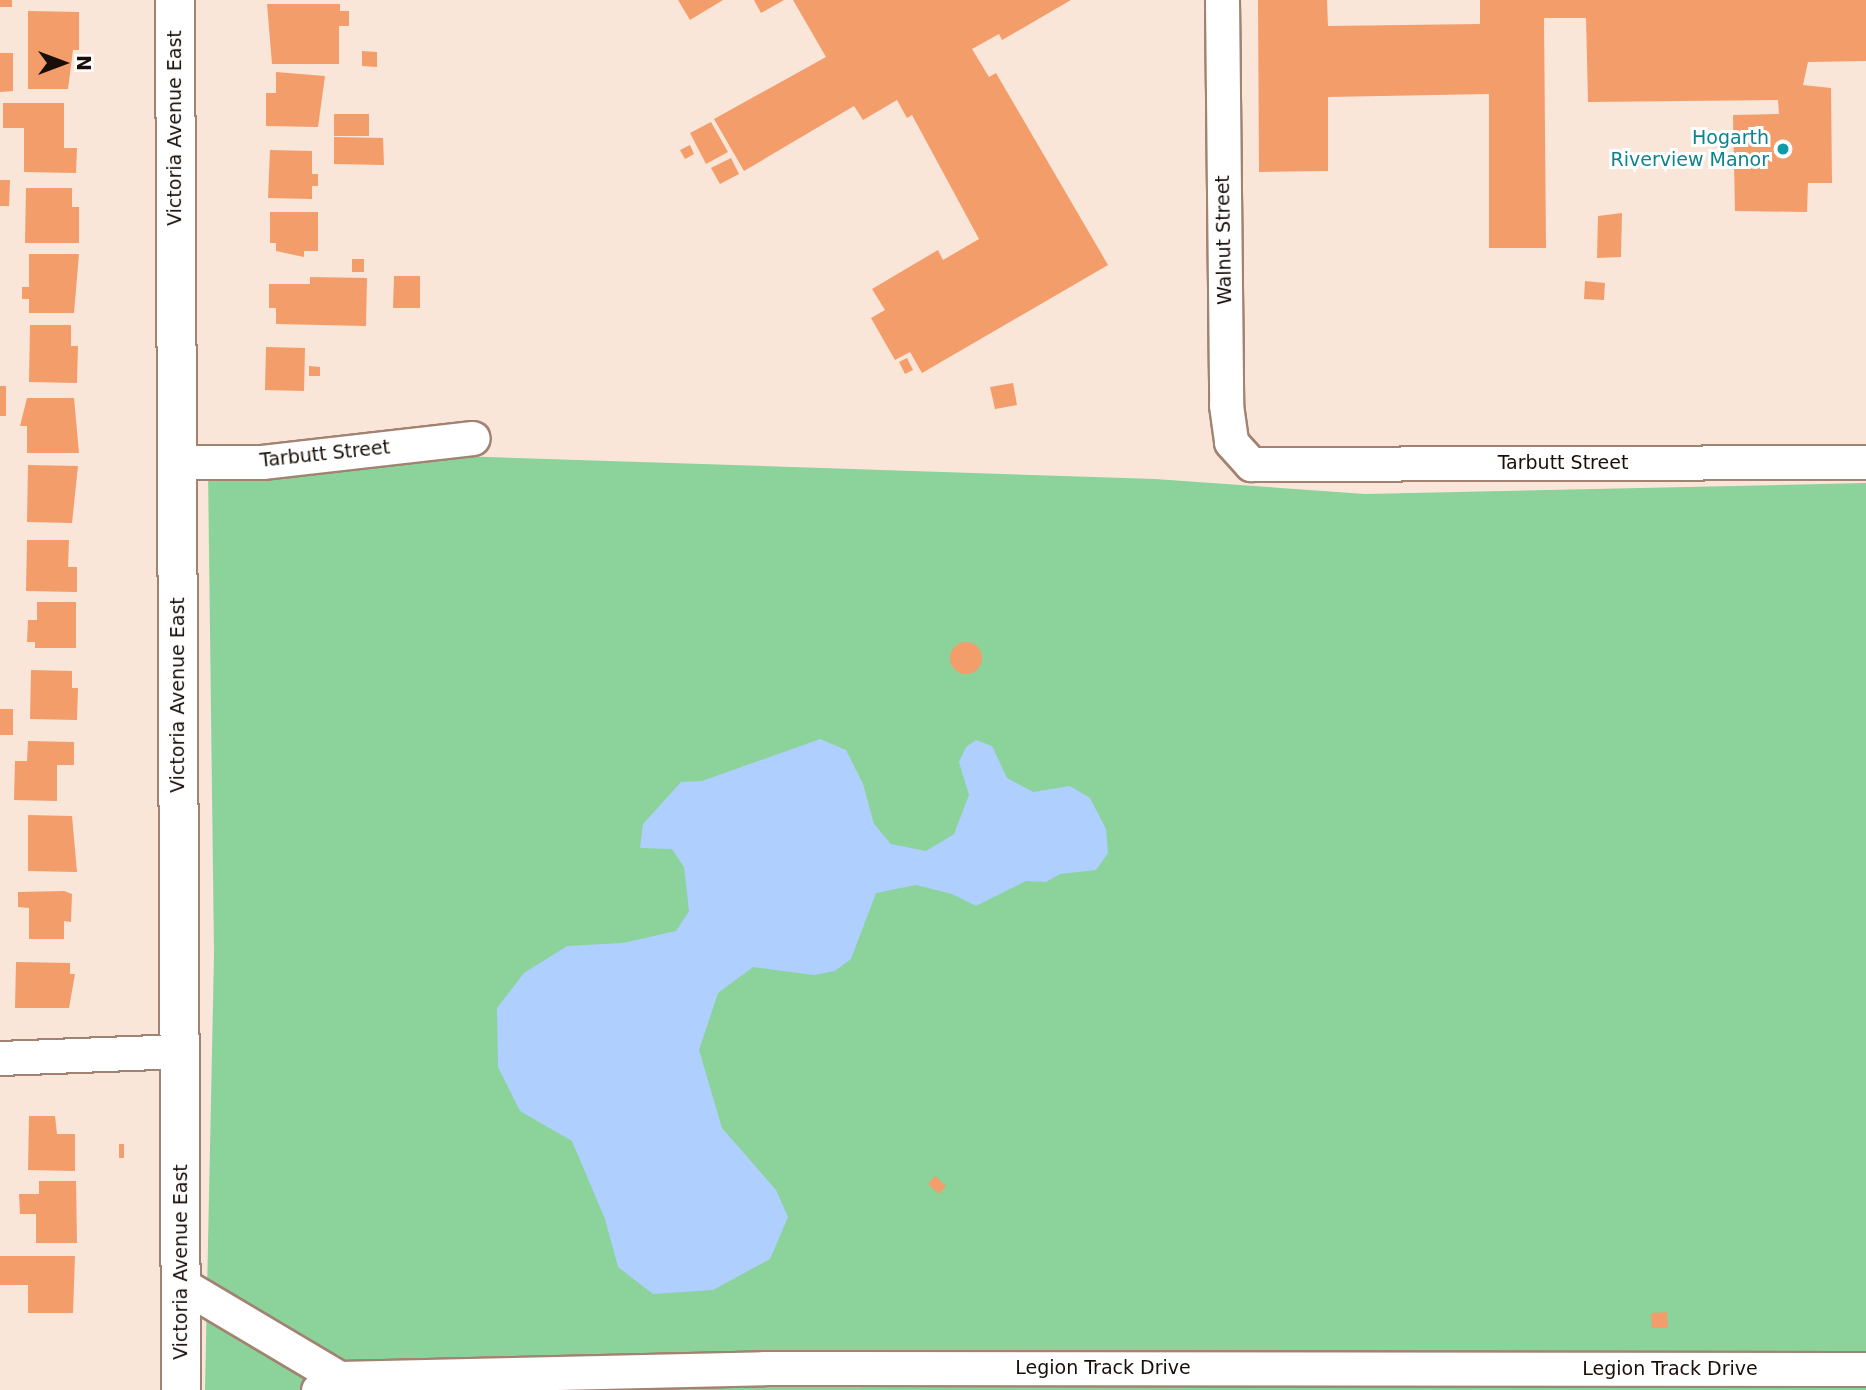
<!DOCTYPE html>
<style>
body{margin:0}
#map{position:relative;width:1866px;height:1390px;overflow:hidden;background:#fae5d9;font-family:"DejaVu Sans",sans-serif}
div>[style]{position:absolute}
.green>*{inset:0;background:#8bd29b}
.water>*{inset:0;background:#afd0fe}
.building>*{inset:0;background:#f39d6b}
.round{border-radius:50%}
.roads{filter:drop-shadow(2px 0 #a28271) drop-shadow(-2px 0 #a28271) drop-shadow(0 2px #a28271) drop-shadow(0 -2px #a28271)}
.street>*{height:33px;margin:-16.5px;padding:0 16.5px;transform-origin:16.5px;border-radius:16.5px;background:#fff}
.secondary>*{height:38px;margin:-19px;padding:0 19px;transform-origin:19px;border-radius:19px;background:#fff}
.dots>*{width:19px;height:19px;translate:-50% -50%;box-sizing:border-box;border:4px solid #fff;border-radius:50%}
span{translate:-50% -50%;white-space:nowrap;text-align:center;line-height:1.15;-webkit-text-stroke:6px #fff;paint-order:stroke}
.street-label{font-size:19px;color:#190e08}
.culture-label{font-size:19px;color:#0d838f}
.right{translate:-100% -50%;text-align:right}
.north{position:absolute;left:28px;top:28px;width:70px;height:70px;-webkit-text-stroke:5px #fff;paint-order:stroke;rotate:90deg;font-size:19px;font-weight:700;line-height:28px;text-align:center;color:#190e08}
.north::after{content:'';display:block;margin:auto;width:24px;height:32px;background:#190e08;clip-path:polygon(50% 0,100% 100%,50% 72%,0 100%)}
</style>
<div id="map">
<div class="green">
<div style="clip-path:polygon(457px 456px,1155px 479px,1365px 494px,1866px 483px,1866px 1390px,205px 1390px,214px 954px,208px 469px)"></div>
</div>
<div class="water">
<div style="clip-path:polygon(820px 739px,846px 750px,863px 784px,874px 824px,891px 844px,926px 851px,954px 834px,969px 795px,959px 762px,966px 747px,976px 740px,992px 746px,1007px 778px,1033px 792px,1070px 786px,1090px 798px,1106px 829px,1108px 853px,1096px 870px,1060px 874px,1046px 882px,1026px 881px,976px 906px,952px 894px,916px 885px,876px 893px,851px 959px,835px 971px,814px 975px,753px 967px,718px 993px,699px 1050px,722px 1128px,776px 1190px,788px 1217px,770px 1259px,713px 1290px,653px 1294px,618px 1267px,605px 1219px,572px 1141px,520px 1111px,498px 1067px,497px 1008px,524px 973px,567px 946px,623px 943px,676px 931px,689px 911px,684px 867px,672px 849px,640px 848px,643px 824px,681px 782px,702px 781px)"></div>
</div>
<div class="building">
<div style="clip-path:polygon(0 0,12px 0,12px 7px,0 7px)"></div>
<div style="clip-path:polygon(678px 0,723px 0,690px 20px)"></div>
<div style="clip-path:polygon(754px 0,784px 0,761px 13px)"></div>
<div style="clip-path:polygon(793px 0,1071px 0,1002px 40px,999px 34px,972px 49px,989px 77px,996px 73px,1108px 265px,922px 373px,910px 352px,895px 360px,871px 318px,885px 310px,872px 289px,938px 250px,943px 260px,979px 239px,912px 115px,907px 118px,897px 100px,863px 120px,854px 106px,744px 171px,714px 119px,826px 57px)"></div>
<div style="clip-path:polygon(1258px 0,1327px 0,1328px 26px,1480px 24px,1480px 0,1866px 0,1866px 61px,1808px 62px,1803px 85px,1831px 88px,1832px 183px,1808px 183px,1807px 212px,1735px 211px,1733px 115px,1779px 114px,1778px 100px,1588px 102px,1586px 18px,1544px 18px,1546px 248px,1489px 248px,1489px 94px,1328px 97px,1328px 171px,1259px 172px)"></div>
<div style="clip-path:polygon(267px 4px,340px 4px,340px 11px,349px 11px,349px 26px,339px 26px,339px 64px,272px 64px)"></div>
<div style="clip-path:polygon(28px 11px,79px 12px,79px 50px,73px 50px,68px 89px,28px 89px)"></div>
<div style="clip-path:polygon(362px 51px,377px 52px,377px 67px,362px 66px)"></div>
<div style="clip-path:polygon(0 53px,13px 53px,13px 91px,0 92px)"></div>
<div style="clip-path:polygon(276px 72px,325px 76px,318px 127px,266px 126px,266px 93px,276px 93px)"></div>
<div style="clip-path:polygon(3px 103px,64px 103px,64px 148px,77px 148px,76px 173px,24px 172px,24px 128px,3px 128px)"></div>
<div style="clip-path:polygon(334px 114px,369px 114px,369px 136px,334px 136px)"></div>
<div style="clip-path:polygon(711px 122px,728px 152px,706px 164px,690px 133px)"></div>
<div style="clip-path:polygon(334px 137px,383px 138px,384px 165px,334px 164px)"></div>
<div style="clip-path:polygon(690px 145px,694px 154px,685px 159px,680px 150px)"></div>
<div style="clip-path:polygon(270px 150px,312px 151px,312px 174px,318px 174px,318px 186px,312px 186px,312px 199px,268px 198px)"></div>
<div style="clip-path:polygon(731px 158px,739px 174px,720px 184px,711px 168px)"></div>
<div style="clip-path:polygon(0 180px,10px 180px,9px 206px,0 206px)"></div>
<div style="clip-path:polygon(26px 188px,72px 188px,72px 207px,79px 207px,79px 243px,25px 243px)"></div>
<div style="clip-path:polygon(270px 212px,318px 212px,318px 251px,304px 251px,304px 257px,276px 251px,276px 243px,270px 243px)"></div>
<div style="clip-path:polygon(1622px 213px,1621px 257px,1597px 258px,1598px 216px)"></div>
<div style="clip-path:polygon(29px 254px,79px 254px,74px 313px,29px 313px,29px 299px,22px 299px,22px 287px,29px 287px)"></div>
<div style="clip-path:polygon(352px 259px,364px 259px,364px 272px,352px 272px)"></div>
<div style="clip-path:polygon(394px 276px,420px 276px,420px 308px,393px 308px)"></div>
<div style="clip-path:polygon(310px 277px,367px 278px,366px 326px,276px 324px,276px 308px,269px 308px,269px 284px,310px 284px)"></div>
<div style="clip-path:polygon(1585px 281px,1605px 283px,1604px 300px,1584px 299px)"></div>
<div style="clip-path:polygon(30px 325px,71px 325px,71px 346px,78px 346px,77px 383px,29px 382px)"></div>
<div style="clip-path:polygon(266px 347px,305px 348px,304px 391px,265px 390px)"></div>
<div style="clip-path:polygon(907px 358px,913px 370px,905px 374px,899px 362px)"></div>
<div style="clip-path:polygon(309px 366px,320px 367px,320px 376px,309px 376px)"></div>
<div style="clip-path:polygon(1013px 383px,1017px 405px,995px 409px,990px 387px)"></div>
<div style="clip-path:polygon(0 386px,6px 386px,6px 416px,0 416px)"></div>
<div style="clip-path:polygon(27px 398px,74px 398px,79px 453px,27px 453px,27px 426px,20px 426px)"></div>
<div style="clip-path:polygon(28px 465px,78px 466px,72px 523px,27px 522px)"></div>
<div style="clip-path:polygon(27px 540px,69px 540px,68px 567px,77px 567px,77px 592px,26px 591px)"></div>
<div style="clip-path:polygon(37px 602px,76px 602px,76px 648px,35px 648px,35px 642px,27px 642px,28px 620px,37px 620px)"></div>
<div class="round" style="left:950px;top:642px;width:32px;height:32px"></div>
<div style="clip-path:polygon(31px 670px,72px 671px,72px 688px,78px 688px,77px 720px,30px 719px)"></div>
<div style="clip-path:polygon(0 709px,13px 709px,13px 735px,0 735px)"></div>
<div style="clip-path:polygon(28px 741px,74px 742px,74px 765px,57px 765px,57px 801px,14px 800px,15px 761px,27px 761px)"></div>
<div style="clip-path:polygon(28px 815px,72px 816px,77px 872px,28px 871px)"></div>
<div style="clip-path:polygon(64px 891px,72px 894px,71px 922px,64px 921px,64px 939px,29px 939px,29px 908px,18px 907px,18px 892px)"></div>
<div style="clip-path:polygon(16px 962px,70px 963px,70px 974px,75px 974px,69px 1008px,15px 1008px)"></div>
<div style="clip-path:polygon(29px 1116px,55px 1116px,57px 1134px,75px 1134px,75px 1171px,28px 1170px)"></div>
<div style="clip-path:polygon(119px 1144px,124px 1144px,124px 1158px,119px 1158px)"></div>
<div style="clip-path:polygon(935px 1176px,946px 1186px,939px 1194px,928px 1184px)"></div>
<div style="clip-path:polygon(39px 1181px,76px 1181px,77px 1243px,36px 1243px,36px 1214px,20px 1214px,19px 1194px,39px 1194px)"></div>
<div style="clip-path:polygon(0 1256px,75px 1256px,73px 1313px,28px 1313px,28px 1285px,0 1285px)"></div>
<div style="clip-path:polygon(1667px 1312px,1668px 1328px,1652px 1328px,1651px 1313px)"></div>
</div>
<div class="roads">
<div class="street">
<div style="left:1222px;top:0;width:405px;rotate:89.4deg"></div>
<div style="left:1226px;top:405px;width:37px;rotate:82deg"></div>
<div style="left:1231px;top:442px;width:30px;rotate:48deg"></div>
<div style="left:1251px;top:464px;width:615px;rotate:-0.19deg"></div>
<div style="left:176px;top:462px;width:86px"></div>
<div style="left:262px;top:462px;width:212px;rotate:-6.5deg"></div>
<div style="left:0;top:1058px;width:181px;rotate:-2.2deg"></div>
<div style="left:181px;top:1284px;width:184px;rotate:30.7deg"></div>
<div style="left:318px;top:1390px;width:24px;rotate:-30deg"></div>
<div style="left:339px;top:1378px;width:425px;rotate:-1.3deg"></div>
<div style="left:764px;top:1368px;width:1102px;rotate:0.05deg"></div>
</div>
<div class="secondary">
<div style="left:175px;top:0;width:1390px;rotate:89.75deg"></div>
</div>
</div>
<div class="dots">
<div style="left:1783px;top:149px;background:#0f9aa8"></div>
</div>
<div class="street-label">
<span style="left:175px;top:128px;rotate:-90deg">Victoria Avenue East</span>
<span style="left:1224px;top:240px;rotate:-91deg">Walnut Street</span>
<span style="left:325px;top:454px;rotate:-6deg">Tarbutt Street</span>
<span style="left:1563px;top:463px">Tarbutt Street</span>
<span style="left:178px;top:695px;rotate:-90deg">Victoria Avenue East</span>
<span style="left:181px;top:1262px;rotate:-90deg">Victoria Avenue East</span>
<span style="left:1103px;top:1368px">Legion Track Drive</span>
<span style="left:1670px;top:1369px">Legion Track Drive</span>
</div>
<div class="culture-label">
<span class="right" style="left:1769px;top:149px">Hogarth<br>Riverview Manor</span>
</div>
<div class="north">N</div>
</div>
